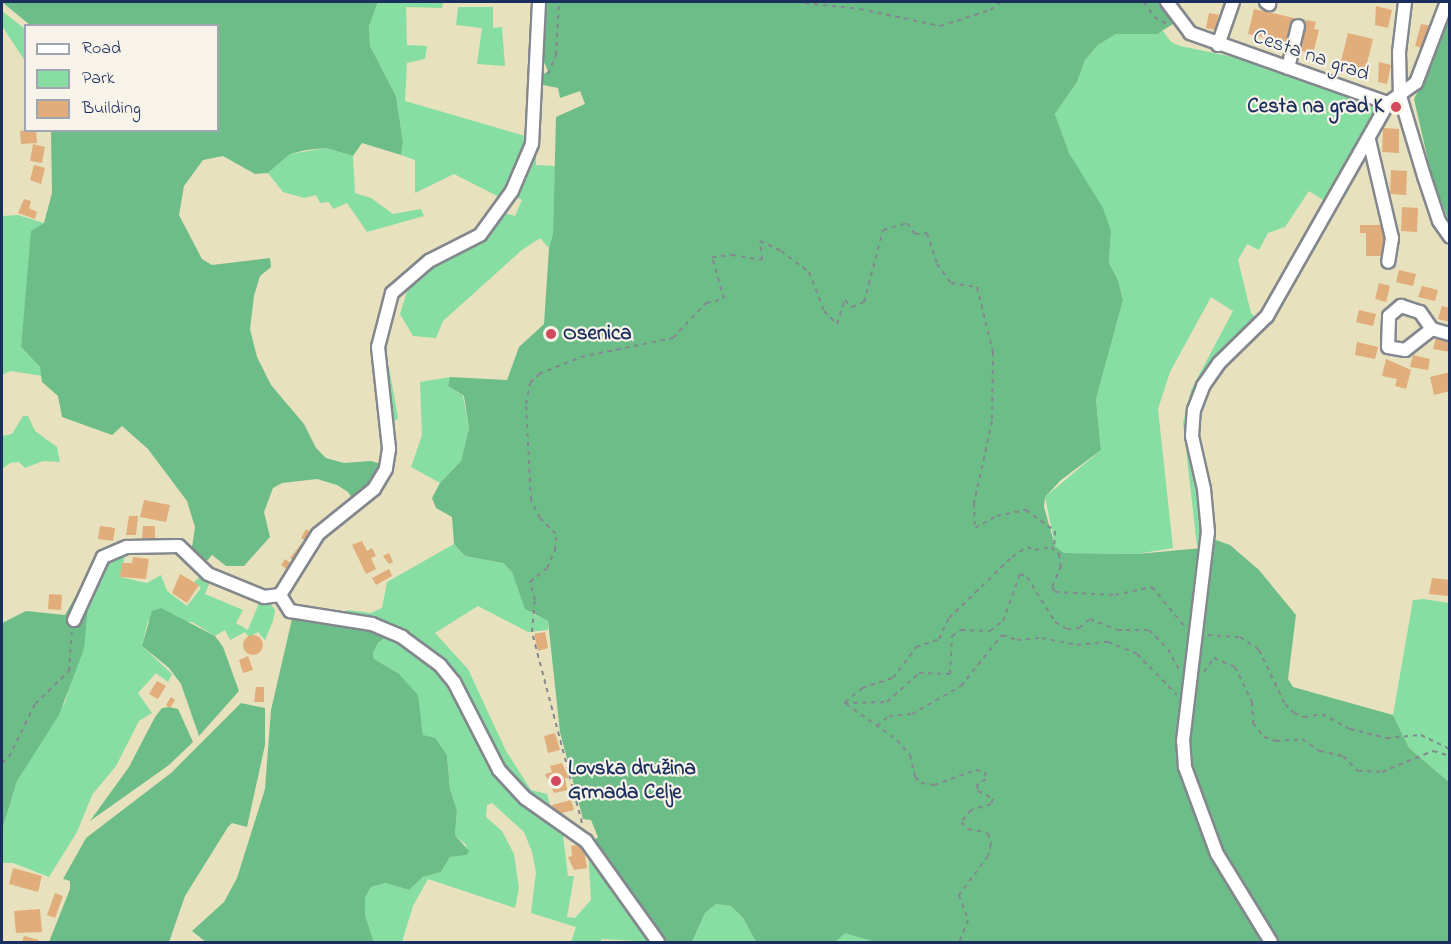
<!DOCTYPE html>
<meta charset="utf-8">
<style>
body{margin:0}
#map{position:relative;width:1451px;height:944px;overflow:hidden;background:#e8e1bd;font-family:"Indie Flower",sans-serif}
div>[style]{position:absolute}
.green>*{inset:0;background:#87dea3}
.forest>*{inset:0;background:#6dbd89}
.building>*{inset:0;background:#e0ad7b}
.round{border-radius:50%}
.path>*{height:2px;margin-top:-1px;transform-origin:0;background:repeating-linear-gradient(90deg,#82888e 0 4.5px,transparent 0 9px)}
.roads{filter:drop-shadow(2px 0 #82888e) drop-shadow(-2px 0 #82888e) drop-shadow(0 2px #82888e) drop-shadow(0 -2px #82888e)}
.minor>*{height:12px;margin:-6px;padding:0 6px;transform-origin:6px;border-radius:6px;background:#fff}
.dots>*{width:16px;height:16px;translate:-50% -50%;box-sizing:border-box;border:3px solid #f7f3e8;border-radius:50%}
span{translate:-50% -50%;white-space:nowrap;text-align:center;line-height:1.15;-webkit-text-stroke:4.5px #f7f3e8;paint-order:stroke}
.street-label{font-size:21px;color:#1b2f5e}
.poi-label{font-size:21px;color:#1b2f5e;font-weight:700}
.right{translate:-100% -50%;text-align:right}
.left{translate:0 -50%;text-align:left}
.frame{position:absolute;inset:0;border:3px solid #1b2f5e;pointer-events:none}
.legend{position:absolute;left:24px;top:24px;width:195px;height:108px;box-sizing:border-box;background:#f7f3e8;border:2px solid #9fa5b1;margin:0;padding:8px 10px;list-style:none;font-size:18px;color:#1b2f5e}
.legend li{display:flex;align-items:center;gap:12px;height:30px}
.legend b{width:30px;border:2px solid #9fa5b1}
</style>
<div id="map">
<div class="green">
<div style="clip-path:polygon(378px 2px,443px 2px,442px 8px,406px 7px,407px 45px,427px 46px,425px 59px,407px 63px,405px 101px,529px 137px,503px 199px,454px 174px,415px 193px,415px 160px,401px 155px,403px 142px,396px 96px,370px 46px,369px 26px)"></div>
<div style="clip-path:polygon(458px 7px,493px 7px,493px 28px,502px 27px,505px 66px,477px 64px,482px 28px,456px 25px)"></div>
<div style="clip-path:polygon(2px 11px,25px 29px,25px 61px,2px 26px)"></div>
<div style="clip-path:polygon(1163px 31px,1171px 42px,1180px 46px,1243px 59px,1380px 108px,1328px 203px,1309px 191px,1285px 227px,1268px 233px,1259px 250px,1247px 244px,1238px 260px,1251px 313px,1258px 320px,1190px 404px,1204px 513px,1202px 548px,1197px 546px,1183px 423px,1191px 390px,1233px 311px,1211px 297px,1170px 372px,1158px 409px,1173px 548px,1137px 554px,1064px 553px,1055px 546px,1045px 497px,1101px 450px,1096px 399px,1123px 300px,1118px 280px,1109px 263px,1111px 231px,1069px 153px,1055px 114px,1077px 82px,1085px 60px,1098px 45px,1116px 34px)"></div>
<div style="clip-path:polygon(326px 148px,353px 156px,355px 193px,371px 198px,393px 214px,421px 209px,424px 216px,367px 232px,347px 203px,333px 209px,329px 202px,320px 203px,316px 195px,304px 198px,283px 192px,268px 173px,290px 154px)"></div>
<div style="clip-path:polygon(533px 151px,536px 152px,536px 165px,555px 166px,553px 234px,549px 248px,540px 238px,522px 250px,443px 321px,436px 338px,413px 336px,400px 314px,408px 288px,430px 265px,471px 248px,505px 213px,515px 216px,522px 200px,513px 195px)"></div>
<div style="clip-path:polygon(18px 215px,44px 223px,27px 288px,21px 347px,40px 367px,43px 376px,10px 371px,2px 375px,2px 216px)"></div>
<div style="clip-path:polygon(383px 362px,389px 367px,398px 418px,389px 426px)"></div>
<div style="clip-path:polygon(450px 377px,448px 386px,463px 396px,469px 428px,461px 461px,440px 483px,411px 467px,422px 435px,420px 382px)"></div>
<div style="clip-path:polygon(23px 416px,28px 416px,35px 431px,57px 447px,60px 462px,43px 461px,25px 468px,19px 462px,10px 463px,2px 469px,2px 436px,12px 434px)"></div>
<div style="clip-path:polygon(454px 544px,465px 556px,503px 563px,512px 572px,531px 613px,548px 621px,548px 630px,528px 632px,478px 606px,435px 633px,468px 669px,506px 751px,531px 790px,547px 794px,553px 815px,502px 769px,427px 649px,340px 614px,348px 610px,371px 613px,382px 608px,387px 582px)"></div>
<div style="clip-path:polygon(evenodd,126px 551px,120px 577px,147px 583px,161px 575px,167px 591px,187px 606px,201px 588px,194px 582px,203px 574px,270px 603px,275px 610px,273px 621px,265px 640px,258px 632px,249px 637px,245px 632px,230px 640px,225px 630px,215px 636px,192px 622px,148px 621px,142px 646px,172px 674px,168px 682px,156px 673px,138px 693px,152px 713px,139px 721px,116px 766px,92px 795px,77px 832px,49px 877px,13px 863px,2px 863px,2px 830px,17px 781px,65px 702px,86px 628px,92px 567px,126px 551px,210px 582px,259px 603px,248px 630px,236px 623px,243px 610px,205px 594px,210px 582px)"></div>
<div style="clip-path:polygon(1423px 599px,1449px 603px,1449px 782px,1409px 748px,1393px 715px,1413px 600px)"></div>
<div style="clip-path:polygon(389px 635px,442px 674px,486px 756px,562px 828px,568px 876px,574px 876px,567px 917px,575px 918px,591px 900px,588px 848px,653px 942px,602px 939px,600px 942px,571px 942px,576px 927px,531px 913px,536px 872px,532px 852px,524px 832px,492px 803px,487px 805px,486px 817px,502px 831px,514px 854px,519px 888px,515px 908px,428px 879px,413px 906px,402px 942px,374px 942px,365px 915px,365px 898px,371px 887px,386px 883px,409px 890px,423px 877px,441px 872px,450px 857px,467px 855px,466px 845px,455px 835px,457px 810px,450px 789px,447px 755px,423px 735px,422px 724px,398px 673px,374px 659px,373px 653px,378px 643px)"></div>
<div style="clip-path:polygon(716px 904px,731px 906px,743px 918px,756px 942px,692px 942px,705px 913px)"></div>
<div style="clip-path:polygon(844px 933px,852px 934px,875px 942px,835px 942px)"></div>
</div>
<div class="forest">
<div style="clip-path:polygon(2px 2px,378px 2px,369px 26px,370px 46px,396px 96px,403px 142px,401px 155px,362px 143px,353px 156px,326px 148px,306px 150px,290px 154px,268px 173px,255px 174px,223px 156px,203px 160px,184px 186px,179px 215px,202px 259px,212px 265px,270px 258px,271px 267px,260px 276px,254px 296px,250px 329px,257px 357px,271px 385px,304px 424px,316px 448px,326px 458px,344px 463px,371px 461px,384px 465px,355px 503px,348px 492px,337px 485px,317px 479px,282px 483px,273px 488px,264px 512px,270px 537px,244px 566px,226px 566px,212px 555px,205px 563px,192px 547px,195px 527px,187px 501px,148px 449px,122px 426px,112px 435px,62px 417px,58px 396px,42px 382px,40px 367px,21px 347px,31px 231px,44px 223px,52px 193px,51px 131px,218px 130px,218px 26px,30px 25px)"></div>
<div style="clip-path:polygon(542px 2px,1162px 2px,1173px 24px,1157px 34px,1116px 34px,1098px 45px,1085px 60px,1077px 82px,1055px 114px,1069px 153px,1103px 208px,1111px 231px,1109px 263px,1118px 280px,1123px 300px,1096px 399px,1101px 450px,1061px 480px,1045px 497px,1044px 507px,1055px 546px,1064px 553px,1137px 554px,1202px 548px,1180px 764px,1218px 868px,1267px 942px,875px 942px,845px 933px,835px 942px,756px 942px,743px 918px,731px 906px,716px 904px,705px 913px,692px 942px,663px 942px,593px 841px,598px 837px,591px 820px,583px 819px,560px 732px,548px 621px,525px 609px,512px 572px,503px 563px,465px 556px,454px 544px,452px 517px,436px 508px,432px 498px,440px 483px,461px 461px,469px 428px,464px 396px,448px 386px,450px 377px,507px 380px,519px 347px,544px 324px,549px 248px,553px 234px,556px 117px,585px 104px,580px 91px,560px 98px,558px 88px,538px 84px,538px 78px,548px 71px,539px 51px)"></div>
<div style="clip-path:polygon(1449px 11px,1449px 221px,1433px 182px,1414px 99px,1429px 70px)"></div>
<div style="clip-path:polygon(1213px 539px,1230px 545px,1259px 570px,1296px 615px,1288px 679px,1293px 687px,1393px 715px,1409px 748px,1449px 782px,1449px 942px,1277px 942px,1237px 880px,1220px 850px,1191px 774px,1187px 751px)"></div>
<div style="clip-path:polygon(92px 567px,84px 649px,59px 715px,17px 781px,2px 830px,2px 623px,26px 611px,65px 615px)"></div>
<div style="clip-path:polygon(161px 608px,215px 636px,223px 647px,239px 691px,199px 736px,181px 684px,169px 668px,142px 646px,152px 611px)"></div>
<div style="clip-path:polygon(313px 617px,389px 635px,378px 643px,373px 653px,374px 659px,398px 673px,418px 695px,423px 735px,435px 738px,447px 755px,450px 789px,457px 810px,455px 835px,469px 851px,467px 855px,450px 857px,441px 872px,423px 877px,409px 890px,386px 883px,371px 887px,365px 898px,365px 915px,374px 942px,206px 942px,192px 931px,224px 902px,237px 878px,265px 789px,271px 710px,292px 619px)"></div>
<div style="clip-path:polygon(241px 703px,265px 708px,265px 745px,247px 827px,232px 823px,228px 827px,185px 896px,169px 942px,49px 942px,70px 889px,70px 881px,63px 879px,86px 838px,171px 773px)"></div>
<div style="clip-path:polygon(169px 707px,178px 709px,193px 742px,169px 765px,90px 821px,129px 767px,155px 717px,162px 708px)"></div>
</div>
<div class="building">
<div style="clip-path:polygon(1376px 6px,1392px 10px,1388px 28px,1375px 25px)"></div>
<div style="clip-path:polygon(1254px 9px,1294px 18px,1288px 43px,1248px 34px)"></div>
<div style="clip-path:polygon(1209px 13px,1219px 15px,1215px 30px,1206px 28px)"></div>
<div style="clip-path:polygon(1306px 20px,1316px 22px,1314px 29px,1319px 30px,1313px 54px,1298px 50px)"></div>
<div style="clip-path:polygon(1421px 24px,1432px 26px,1426px 49px,1415px 46px)"></div>
<div style="clip-path:polygon(1348px 33px,1373px 39px,1365px 71px,1340px 65px)"></div>
<div style="clip-path:polygon(1379px 62px,1391px 65px,1387px 84px,1378px 82px)"></div>
<div style="clip-path:polygon(1383px 128px,1399px 129px,1399px 153px,1382px 152px)"></div>
<div style="clip-path:polygon(26px 130px,36px 130px,37px 143px,21px 144px,20px 131px)"></div>
<div style="clip-path:polygon(33px 144px,45px 147px,42px 163px,30px 161px)"></div>
<div style="clip-path:polygon(34px 165px,45px 168px,41px 184px,30px 180px)"></div>
<div style="clip-path:polygon(1391px 170px,1407px 171px,1406px 195px,1390px 194px)"></div>
<div style="clip-path:polygon(24px 199px,31px 201px,29px 208px,37px 212px,35px 219px,18px 213px)"></div>
<div style="clip-path:polygon(1402px 207px,1418px 208px,1417px 232px,1401px 231px)"></div>
<div style="clip-path:polygon(1360px 225px,1384px 225px,1384px 256px,1366px 256px,1366px 233px,1360px 233px)"></div>
<div style="clip-path:polygon(1399px 270px,1416px 274px,1413px 286px,1396px 282px)"></div>
<div style="clip-path:polygon(1379px 283px,1390px 286px,1386px 302px,1375px 299px)"></div>
<div style="clip-path:polygon(1422px 286px,1438px 290px,1435px 301px,1418px 297px)"></div>
<div style="clip-path:polygon(1442px 306px,1450px 308px,1450px 322px,1438px 319px)"></div>
<div style="clip-path:polygon(1359px 310px,1376px 314px,1373px 326px,1356px 322px)"></div>
<div style="clip-path:polygon(1436px 337px,1450px 340px,1450px 352px,1433px 349px)"></div>
<div style="clip-path:polygon(1357px 342px,1378px 347px,1375px 359px,1355px 355px)"></div>
<div style="clip-path:polygon(1413px 355px,1430px 359px,1428px 370px,1410px 367px)"></div>
<div style="clip-path:polygon(1386px 359px,1411px 370px,1406px 389px,1395px 386px,1397px 379px,1382px 376px)"></div>
<div style="clip-path:polygon(1450px 372px,1450px 391px,1434px 395px,1430px 377px)"></div>
<div style="clip-path:polygon(144px 500px,170px 505px,166px 522px,140px 517px)"></div>
<div style="clip-path:polygon(129px 516px,138px 516px,136px 535px,126px 535px)"></div>
<div style="clip-path:polygon(100px 526px,115px 528px,113px 541px,98px 539px)"></div>
<div style="clip-path:polygon(143px 526px,155px 526px,155px 538px,142px 538px)"></div>
<div style="clip-path:polygon(306px 529px,313px 533px,308px 542px,301px 538px)"></div>
<div style="clip-path:polygon(362px 541px,367px 551px,372px 548px,376px 556px,371px 558px,376px 569px,366px 574px,352px 545px)"></div>
<div style="clip-path:polygon(302px 543px,308px 548px,297px 563px,290px 558px)"></div>
<div style="clip-path:polygon(389px 553px,393px 562px,389px 564px,383px 556px)"></div>
<div style="clip-path:polygon(133px 557px,149px 559px,146px 579px,120px 577px,122px 563px,132px 563px)"></div>
<div style="clip-path:polygon(285px 559px,292px 564px,288px 570px,281px 565px)"></div>
<div style="clip-path:polygon(389px 569px,392px 576px,376px 585px,372px 578px)"></div>
<div style="clip-path:polygon(180px 574px,199px 585px,187px 603px,172px 593px)"></div>
<div style="clip-path:polygon(1432px 578px,1450px 580px,1448px 596px,1429px 594px)"></div>
<div style="clip-path:polygon(49px 594px,62px 595px,61px 610px,48px 609px)"></div>
<div style="clip-path:polygon(545px 632px,548px 648px,538px 651px,534px 634px)"></div>
<div class="round" style="left:243px;top:635px;width:20px;height:20px"></div>
<div style="clip-path:polygon(248px 656px,253px 670px,243px 673px,239px 660px)"></div>
<div style="clip-path:polygon(157px 681px,166px 686px,158px 699px,149px 694px)"></div>
<div style="clip-path:polygon(256px 687px,264px 687px,264px 702px,254px 702px)"></div>
<div style="clip-path:polygon(171px 697px,175px 700px,170px 708px,166px 705px)"></div>
<div style="clip-path:polygon(555px 733px,560px 750px,548px 753px,544px 736px)"></div>
<div style="clip-path:polygon(562px 763px,569px 778px,565px 778px,567px 790px,554px 793px,545px 774px,552px 772px,550px 766px)"></div>
<div style="clip-path:polygon(571px 800px,574px 810px,554px 815px,552px 805px)"></div>
<div style="clip-path:polygon(583px 844px,587px 868px,574px 870px,568px 857px,572px 856px,571px 846px)"></div>
<div style="clip-path:polygon(13px 868px,42px 876px,38px 892px,9px 884px)"></div>
<div style="clip-path:polygon(55px 893px,63px 896px,55px 918px,47px 915px)"></div>
<div style="clip-path:polygon(40px 909px,42px 932px,16px 933px,14px 911px)"></div>
<div style="clip-path:polygon(24px 936px,39px 940px,38px 942px,22px 942px)"></div>
</div>
<div class="path">
<div style="left:796px;top:2px;width:64px;rotate:6.2deg"></div>
<div style="left:860px;top:9px;width:82px;rotate:12deg"></div>
<div style="left:940px;top:26px;width:52px;rotate:-17.7deg"></div>
<div style="left:990px;top:10px;width:14px;rotate:-36deg"></div>
<div style="left:1144px;top:2px;width:18px;rotate:56deg"></div>
<div style="left:1154px;top:17px;width:17px;rotate:28deg"></div>
<div style="left:548px;top:74px;width:21px;rotate:-67deg"></div>
<div style="left:556px;top:55px;width:53px;rotate:-86.8deg"></div>
<div style="left:1208px;top:635px;width:32px;rotate:4deg"></div>
<div style="left:1240px;top:637px;width:23px;rotate:34deg"></div>
<div style="left:1259px;top:650px;width:60px;rotate:64.3deg"></div>
<div style="left:1285px;top:704px;width:13px;rotate:45deg"></div>
<div style="left:1294px;top:713px;width:11px;rotate:22deg"></div>
<div style="left:1304px;top:717px;width:18px;rotate:-9deg"></div>
<div style="left:1322px;top:714px;width:32px;rotate:28deg"></div>
<div style="left:1350px;top:729px;width:37px;rotate:14deg"></div>
<div style="left:1386px;top:738px;width:35px;rotate:-5deg"></div>
<div style="left:1421px;top:735px;width:32px;rotate:26deg"></div>
<div style="left:1204px;top:672px;width:17px;rotate:-54deg"></div>
<div style="left:1214px;top:658px;width:23px;rotate:23deg"></div>
<div style="left:1235px;top:667px;width:39px;rotate:64deg"></div>
<div style="left:1252px;top:702px;width:21px;rotate:87deg"></div>
<div style="left:1253px;top:723px;width:18px;rotate:52deg"></div>
<div style="left:1264px;top:737px;width:13px;rotate:18deg"></div>
<div style="left:1276px;top:741px;width:26px;rotate:-4deg"></div>
<div style="left:1302px;top:739px;width:22px;rotate:34deg"></div>
<div style="left:1320px;top:751px;width:24px;rotate:12deg"></div>
<div style="left:1343px;top:756px;width:21px;rotate:45deg"></div>
<div style="left:1358px;top:771px;width:24px;rotate:2deg"></div>
<div style="left:1382px;top:772px;width:55px;rotate:-22.4deg"></div>
<div style="left:1433px;top:751px;width:18px;rotate:16deg"></div>
<div style="left:845px;top:702px;width:22px;rotate:-39deg"></div>
<div style="left:862px;top:688px;width:33px;rotate:-18deg"></div>
<div style="left:893px;top:678px;width:39px;rotate:-53deg"></div>
<div style="left:916px;top:647px;width:24px;rotate:-19deg"></div>
<div style="left:939px;top:639px;width:23px;rotate:-65deg"></div>
<div style="left:949px;top:618px;width:88px;rotate:-44.1deg"></div>
<div style="left:1012px;top:557px;width:18px;rotate:-34deg"></div>
<div style="left:1027px;top:547px;width:9px;rotate:21deg"></div>
<div style="left:1035px;top:550px;width:16px;rotate:-11deg"></div>
<div style="left:1051px;top:547px;width:11px;rotate:41deg"></div>
<div style="left:1059px;top:554px;width:12px;rotate:81deg"></div>
<div style="left:1061px;top:566px;width:23px;rotate:113deg"></div>
<div style="left:1052px;top:587px;width:6px;rotate:59deg"></div>
<div style="left:1055px;top:592px;width:60px;rotate:2.9deg"></div>
<div style="left:1115px;top:595px;width:38px;rotate:-12deg"></div>
<div style="left:1152px;top:587px;width:52px;rotate:50.5deg"></div>
<div style="left:844px;top:703px;width:43px;rotate:-1.3deg"></div>
<div style="left:887px;top:702px;width:43px;rotate:-42.2deg"></div>
<div style="left:919px;top:673px;width:31px;rotate:2deg"></div>
<div style="left:950px;top:674px;width:38px;rotate:-87deg"></div>
<div style="left:952px;top:636px;width:11px;rotate:-34deg"></div>
<div style="left:961px;top:630px;width:29px;rotate:2deg"></div>
<div style="left:990px;top:631px;width:16px;rotate:-38deg"></div>
<div style="left:1003px;top:621px;width:50px;rotate:-70.1deg"></div>
<div style="left:1020px;top:574px;width:8px;rotate:23deg"></div>
<div style="left:1027px;top:577px;width:53px;rotate:58.1deg"></div>
<div style="left:1055px;top:622px;width:14px;rotate:30deg"></div>
<div style="left:1067px;top:629px;width:12px;rotate:-5deg"></div>
<div style="left:1079px;top:628px;width:14px;rotate:-39deg"></div>
<div style="left:1090px;top:619px;width:29px;rotate:22deg"></div>
<div style="left:1117px;top:630px;width:32px"></div>
<div style="left:1149px;top:630px;width:27px;rotate:45deg"></div>
<div style="left:1168px;top:649px;width:24px;rotate:62deg"></div>
<div style="left:846px;top:704px;width:62px;rotate:35.2deg"></div>
<div style="left:897px;top:740px;width:20px;rotate:49deg"></div>
<div style="left:910px;top:755px;width:23px;rotate:77deg"></div>
<div style="left:915px;top:777px;width:8px;rotate:45deg"></div>
<div style="left:921px;top:783px;width:13px;rotate:9deg"></div>
<div style="left:934px;top:785px;width:45px;rotate:-19.7deg"></div>
<div style="left:976px;top:770px;width:9px;rotate:13deg"></div>
<div style="left:985px;top:772px;width:7px;rotate:82deg"></div>
<div style="left:986px;top:779px;width:11px;rotate:146deg"></div>
<div style="left:977px;top:785px;width:6px;rotate:81deg"></div>
<div style="left:978px;top:791px;width:17px;rotate:28deg"></div>
<div style="left:993px;top:799px;width:5px;rotate:112deg"></div>
<div style="left:991px;top:804px;width:21px;rotate:163deg"></div>
<div style="left:971px;top:810px;width:16px;rotate:130deg"></div>
<div style="left:961px;top:822px;width:10px;rotate:45deg"></div>
<div style="left:968px;top:829px;width:20px;rotate:11deg"></div>
<div style="left:988px;top:833px;width:11px;rotate:75deg"></div>
<div style="left:991px;top:844px;width:12px;rotate:104deg"></div>
<div style="left:988px;top:856px;width:49px;rotate:126.6deg"></div>
<div style="left:959px;top:895px;width:27px;rotate:70deg"></div>
<div style="left:968px;top:920px;width:24px;rotate:112deg"></div>
<div style="left:877px;top:726px;width:16px;rotate:-40deg"></div>
<div style="left:889px;top:716px;width:23px;rotate:-5deg"></div>
<div style="left:912px;top:714px;width:56px;rotate:-29.7deg"></div>
<div style="left:961px;top:686px;width:65px;rotate:-51.2deg"></div>
<div style="left:1002px;top:635px;width:16px;rotate:18deg"></div>
<div style="left:1017px;top:640px;width:25px;rotate:-5deg"></div>
<div style="left:1042px;top:638px;width:36px;rotate:11deg"></div>
<div style="left:1077px;top:645px;width:31px;rotate:-6deg"></div>
<div style="left:1108px;top:642px;width:31px;rotate:22deg"></div>
<div style="left:1137px;top:654px;width:57px;rotate:45.7deg"></div>
<div style="left:2px;top:763px;width:9px;rotate:-41deg"></div>
<div style="left:9px;top:757px;width:59px;rotate:-63.9deg"></div>
<div style="left:35px;top:704px;width:47px;rotate:-44.1deg"></div>
<div style="left:69px;top:671px;width:39px;rotate:-86deg"></div>
<div style="left:582px;top:823px;width:197px;rotate:-104.7deg"></div>
<div style="left:532px;top:632px;width:32px;rotate:-85deg"></div>
<div style="left:535px;top:600px;width:19px;rotate:-106deg"></div>
<div style="left:530px;top:582px;width:22px;rotate:-39deg"></div>
<div style="left:547px;top:568px;width:20px;rotate:-66deg"></div>
<div style="left:555px;top:550px;width:16px;rotate:-86deg"></div>
<div style="left:556px;top:534px;width:23px;rotate:-135deg"></div>
<div style="left:540px;top:518px;width:20px;rotate:-117deg"></div>
<div style="left:531px;top:500px;width:96px;rotate:-93deg"></div>
<div style="left:526px;top:404px;width:21px;rotate:-79deg"></div>
<div style="left:530px;top:383px;width:13px;rotate:-45deg"></div>
<div style="left:539px;top:374px;width:45px;rotate:-22deg"></div>
<div style="left:581px;top:357px;width:94px;rotate:-11.7deg"></div>
<div style="left:673px;top:338px;width:48px;rotate:-46.7deg"></div>
<div style="left:706px;top:303px;width:18px;rotate:-13deg"></div>
<div style="left:724px;top:299px;width:44px;rotate:-105.9deg"></div>
<div style="left:712px;top:257px;width:20px;rotate:-6deg"></div>
<div style="left:732px;top:255px;width:30px;rotate:9deg"></div>
<div style="left:762px;top:260px;width:19px;rotate:-96deg"></div>
<div style="left:760px;top:241px;width:23px;rotate:25deg"></div>
<div style="left:781px;top:251px;width:35px;rotate:37deg"></div>
<div style="left:809px;top:272px;width:42px;rotate:69deg"></div>
<div style="left:824px;top:311px;width:18px;rotate:45deg"></div>
<div style="left:837px;top:324px;width:25px;rotate:-72deg"></div>
<div style="left:845px;top:300px;width:10px;rotate:45deg"></div>
<div style="left:852px;top:307px;width:13px;rotate:-23deg"></div>
<div style="left:864px;top:302px;width:74px;rotate:-75.2deg"></div>
<div style="left:883px;top:230px;width:25px;rotate:-16deg"></div>
<div style="left:907px;top:223px;width:14px;rotate:54deg"></div>
<div style="left:915px;top:234px;width:12px;rotate:-5deg"></div>
<div style="left:927px;top:233px;width:33px;rotate:72deg"></div>
<div style="left:937px;top:264px;width:24px;rotate:54deg"></div>
<div style="left:951px;top:283px;width:26px;rotate:9deg"></div>
<div style="left:977px;top:287px;width:67px;rotate:76.2deg"></div>
<div style="left:993px;top:352px;width:69px;rotate:90.8deg"></div>
<div style="left:992px;top:421px;width:84px;rotate:102.4deg"></div>
<div style="left:974px;top:503px;width:25px;rotate:88deg"></div>
<div style="left:975px;top:528px;width:25px;rotate:-29deg"></div>
<div style="left:997px;top:516px;width:30px;rotate:-12deg"></div>
<div style="left:1026px;top:510px;width:36px;rotate:36deg"></div>
<div style="left:1055px;top:531px;width:19px;rotate:93deg"></div>
</div>
<div class="roads">
<div class="minor">
<div style="left:539px;top:2px;width:142px;rotate:92.8deg"></div>
<div style="left:532px;top:144px;width:51px;rotate:113.1deg"></div>
<div style="left:512px;top:191px;width:54px;rotate:126deg"></div>
<div style="left:480px;top:235px;width:57px;rotate:153deg"></div>
<div style="left:429px;top:261px;width:49px;rotate:139.1deg"></div>
<div style="left:392px;top:293px;width:56px;rotate:104.5deg"></div>
<div style="left:378px;top:347px;width:103px;rotate:83.8deg"></div>
<div style="left:389px;top:449px;width:20px;rotate:99deg"></div>
<div style="left:386px;top:469px;width:23px;rotate:121deg"></div>
<div style="left:374px;top:489px;width:72px;rotate:141.2deg"></div>
<div style="left:318px;top:534px;width:72px;rotate:121.9deg"></div>
<div style="left:280px;top:595px;width:19px;rotate:58deg"></div>
<div style="left:290px;top:611px;width:83px;rotate:9deg"></div>
<div style="left:372px;top:624px;width:33px;rotate:23deg"></div>
<div style="left:402px;top:637px;width:47px;rotate:36.4deg"></div>
<div style="left:440px;top:665px;width:22px;rotate:51deg"></div>
<div style="left:454px;top:682px;width:99px;rotate:62.9deg"></div>
<div style="left:499px;top:770px;width:38px;rotate:47deg"></div>
<div style="left:525px;top:798px;width:75px;rotate:35.2deg"></div>
<div style="left:586px;top:841px;width:124px;rotate:54.5deg"></div>
<div style="left:1167px;top:2px;width:39px;rotate:53deg"></div>
<div style="left:1190px;top:33px;width:210px;rotate:19.5deg"></div>
<div style="left:1388px;top:103px;width:34px;rotate:-36deg"></div>
<div style="left:1416px;top:83px;width:87px;rotate:-69.1deg"></div>
<div style="left:1266px;top:2px;width:4px;rotate:34deg"></div>
<div style="left:1405px;top:2px;width:50px;rotate:96.8deg"></div>
<div style="left:1399px;top:52px;width:44px;rotate:88.7deg"></div>
<div style="left:1400px;top:96px;width:84px;rotate:73.3deg"></div>
<div style="left:1424px;top:176px;width:47px;rotate:71.6deg"></div>
<div style="left:1439px;top:221px;width:19px;rotate:55deg"></div>
<div style="left:1218px;top:45px;width:46px;rotate:-70.8deg"></div>
<div style="left:1288px;top:68px;width:43px;rotate:-76.6deg"></div>
<div style="left:1369px;top:140px;width:101px;rotate:76.8deg"></div>
<div style="left:1392px;top:238px;width:24px;rotate:99deg"></div>
<div style="left:1432px;top:329px;width:34px;rotate:142deg"></div>
<div style="left:1405px;top:350px;width:17px;rotate:-170deg"></div>
<div style="left:1388px;top:347px;width:31px;rotate:-88deg"></div>
<div style="left:1389px;top:316px;width:16px;rotate:-40deg"></div>
<div style="left:1401px;top:306px;width:20px;rotate:18deg"></div>
<div style="left:1420px;top:312px;width:21px;rotate:55deg"></div>
<div style="left:1432px;top:329px;width:19px;rotate:16deg"></div>
<div style="left:74px;top:620px;width:69px;rotate:-65.3deg"></div>
<div style="left:103px;top:557px;width:26px;rotate:-23deg"></div>
<div style="left:127px;top:547px;width:52px;rotate:-1.1deg"></div>
<div style="left:179px;top:546px;width:40px;rotate:44deg"></div>
<div style="left:208px;top:574px;width:61px;rotate:22.3deg"></div>
<div style="left:264px;top:597px;width:16px;rotate:-7deg"></div>
<div style="left:1271px;top:942px;width:103px;rotate:-121.5deg"></div>
<div style="left:1217px;top:854px;width:93px;rotate:-110.2deg"></div>
<div style="left:1185px;top:767px;width:26px;rotate:-94deg"></div>
<div style="left:1183px;top:741px;width:210px;rotate:-83.2deg"></div>
<div style="left:1208px;top:532px;width:43px;rotate:-95.3deg"></div>
<div style="left:1204px;top:489px;width:54px;rotate:-102.8deg"></div>
<div style="left:1192px;top:436px;width:26px;rotate:-86deg"></div>
<div style="left:1194px;top:410px;width:26px;rotate:-69deg"></div>
<div style="left:1203px;top:386px;width:28px;rotate:-55deg"></div>
<div style="left:1219px;top:363px;width:67px;rotate:-44.4deg"></div>
<div style="left:1267px;top:316px;width:245px;rotate:-60.4deg"></div>
</div>
</div>
<div class="dots">
<div style="left:1396px;top:107px;background:#d1495b"></div>
<div style="left:551px;top:334px;background:#d1495b"></div>
<div style="left:556px;top:781px;background:#d1495b"></div>
</div>
<div class="street-label">
<span style="left:1311px;top:56px;rotate:19deg">Cesta na grad</span>
</div>
<div class="poi-label">
<span class="right" style="left:1384px;top:107px">Cesta na grad K</span>
<span class="left" style="left:563px;top:334px">Osenica</span>
<span class="left" style="left:568px;top:781px">Lovska družina<br>Grmada Celje</span>
</div>
<div class="frame"></div>
<ul class="legend">
<li><b style="height:8px;background:#fff"></b>Road</li>
<li><b style="height:16px;background:#87dea3"></b>Park</li>
<li><b style="height:16px;background:#e0ad7b"></b>Building</li>
</ul>
</div>
